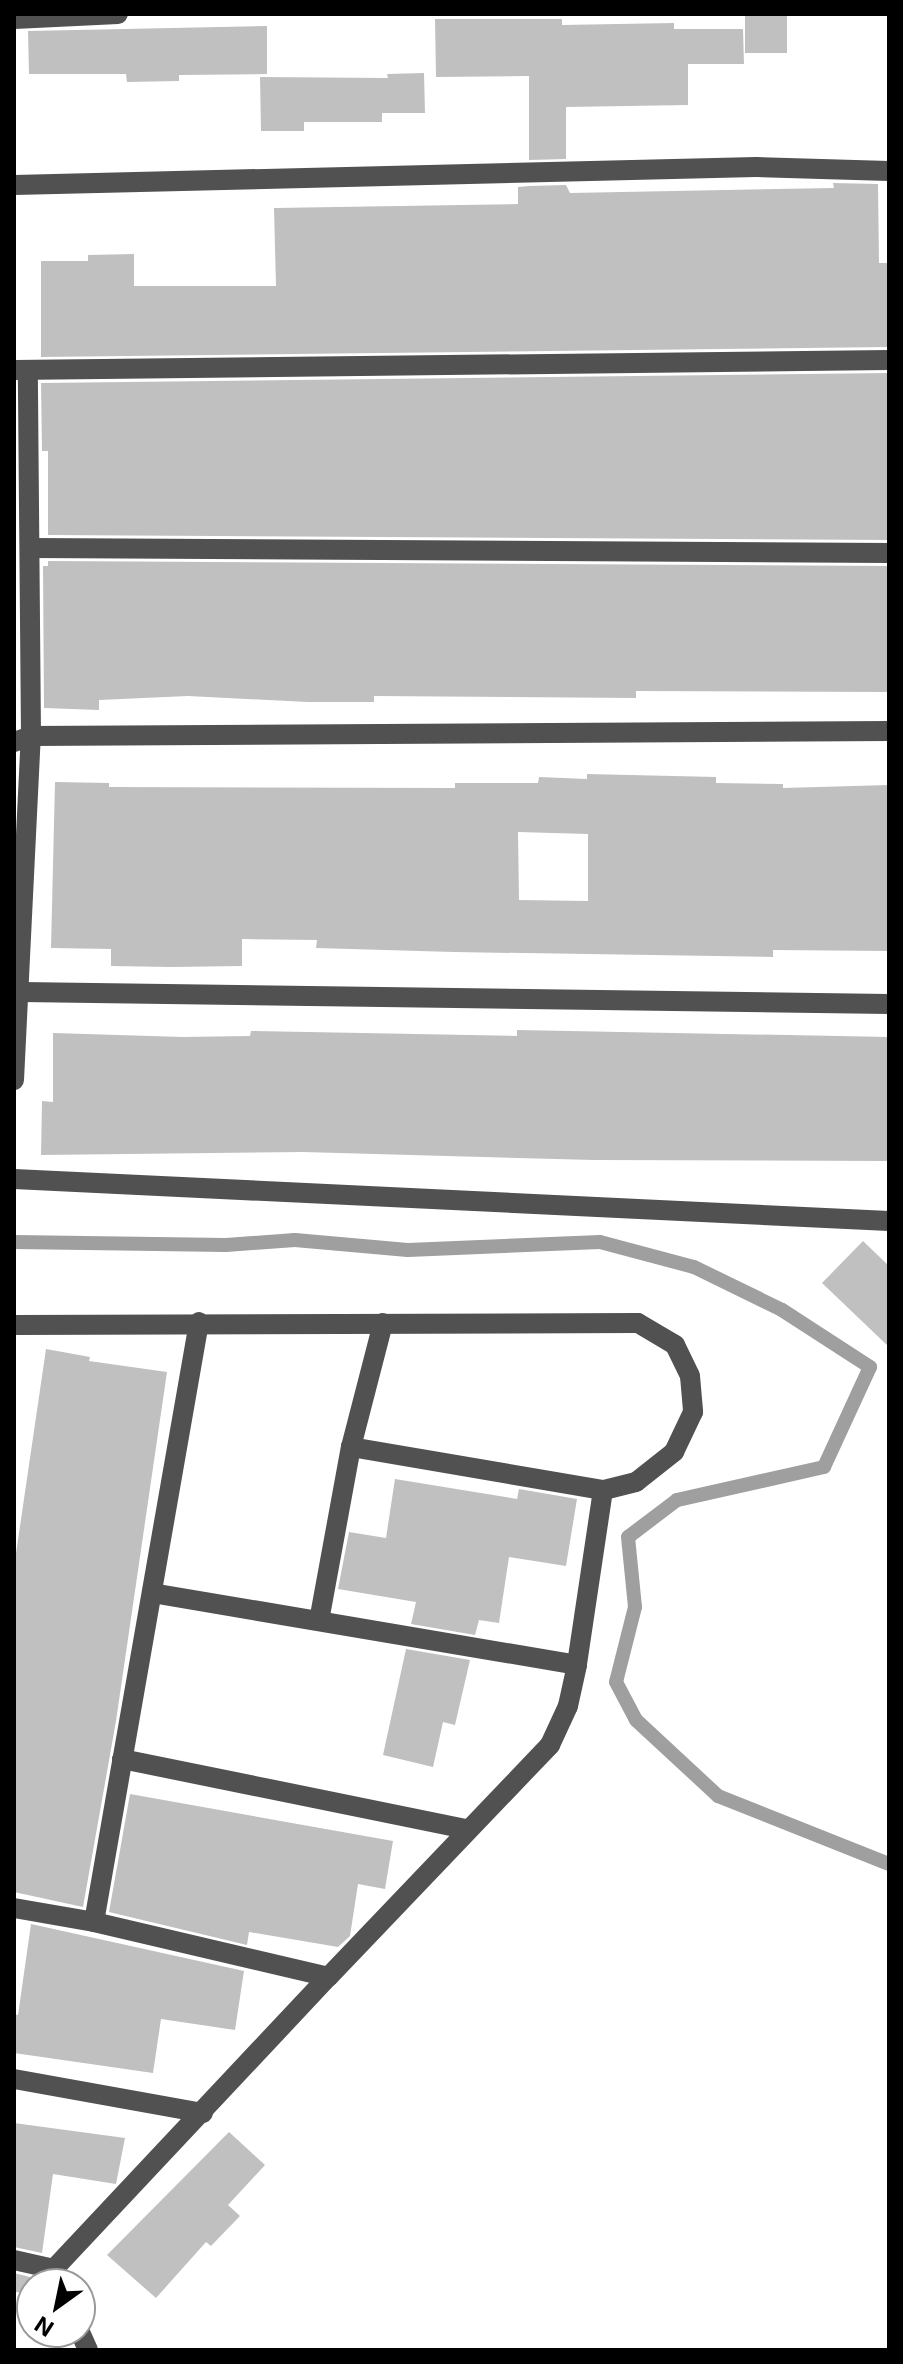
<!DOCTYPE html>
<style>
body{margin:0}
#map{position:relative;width:903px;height:2364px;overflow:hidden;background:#fff;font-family:Inter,sans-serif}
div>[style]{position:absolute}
.stream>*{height:14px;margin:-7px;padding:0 7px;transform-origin:7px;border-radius:7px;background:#9f9f9f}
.building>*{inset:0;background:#c0c0c0}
.minor>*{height:20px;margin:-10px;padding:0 10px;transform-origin:10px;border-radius:10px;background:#515151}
span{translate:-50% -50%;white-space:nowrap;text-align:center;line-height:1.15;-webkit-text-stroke:6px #fff;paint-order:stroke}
.frame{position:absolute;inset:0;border:16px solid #000;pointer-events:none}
.north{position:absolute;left:16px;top:2268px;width:80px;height:80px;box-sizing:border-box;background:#fff;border:2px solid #999;border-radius:50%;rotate:213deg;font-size:22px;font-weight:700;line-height:32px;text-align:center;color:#000}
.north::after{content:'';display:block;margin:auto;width:28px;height:36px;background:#000;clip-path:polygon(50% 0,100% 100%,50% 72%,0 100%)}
</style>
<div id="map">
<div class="stream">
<div style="left:14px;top:1242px;width:212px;rotate:0.8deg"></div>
<div style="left:226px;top:1245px;width:69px;rotate:-4.1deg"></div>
<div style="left:295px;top:1240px;width:113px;rotate:5.1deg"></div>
<div style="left:408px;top:1250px;width:192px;rotate:-2.4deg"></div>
<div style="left:600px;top:1242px;width:97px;rotate:14.9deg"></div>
<div style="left:694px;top:1267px;width:98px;rotate:26deg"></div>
<div style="left:782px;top:1310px;width:105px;rotate:32.9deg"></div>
<div style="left:870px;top:1367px;width:110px;rotate:114.7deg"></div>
<div style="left:824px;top:1467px;width:151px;rotate:167.3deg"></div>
<div style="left:677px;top:1500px;width:61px;rotate:142.9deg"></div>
<div style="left:628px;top:1537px;width:70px;rotate:84.3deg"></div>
<div style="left:635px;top:1607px;width:77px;rotate:104.2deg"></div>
<div style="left:616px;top:1682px;width:43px;rotate:62.2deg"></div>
<div style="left:636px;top:1720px;width:112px;rotate:42.8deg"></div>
<div style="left:718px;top:1796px;width:184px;rotate:21.7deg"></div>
</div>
<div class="building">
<div style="clip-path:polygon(745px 14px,787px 14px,787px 53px,745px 53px)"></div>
<div style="clip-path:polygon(435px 19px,562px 19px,562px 25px,674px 23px,674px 29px,743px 29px,744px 64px,688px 64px,688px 105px,566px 107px,566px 159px,529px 160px,529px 76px,436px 77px)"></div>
<div style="clip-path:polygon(267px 26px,267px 74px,179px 75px,179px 81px,127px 82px,126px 74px,29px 74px,28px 31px)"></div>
<div style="clip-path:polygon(424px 73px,425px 113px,382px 113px,382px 122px,304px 122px,304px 131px,261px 131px,260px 77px,388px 78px,387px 74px)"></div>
<div style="clip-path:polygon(833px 183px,878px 184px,879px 263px,889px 263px,889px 347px,41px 357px,41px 261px,88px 261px,88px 255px,134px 254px,134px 286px,276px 286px,274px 208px,518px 204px,518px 187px,529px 186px,566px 185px,570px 193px,834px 188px)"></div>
<div style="clip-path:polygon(889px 373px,889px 540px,48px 535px,48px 451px,42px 451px,41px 383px)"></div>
<div style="clip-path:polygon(48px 561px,889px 566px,889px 692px,636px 691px,636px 698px,374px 696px,374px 702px,308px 702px,188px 696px,99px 700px,99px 710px,44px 708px,43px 566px,48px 566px)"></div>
<div style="clip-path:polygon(evenodd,587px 774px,716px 777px,716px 783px,783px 784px,783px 788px,889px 785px,889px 951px,773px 950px,773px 957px,454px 952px,316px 948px,317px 940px,242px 939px,242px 966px,171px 967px,111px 966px,111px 949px,51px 948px,55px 782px,109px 783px,109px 787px,455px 788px,455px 783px,538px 783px,539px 777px,587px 779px,587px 774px,518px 832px,588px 834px,588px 901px,519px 900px,518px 832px)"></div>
<div style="clip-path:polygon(517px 1030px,889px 1037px,889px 1161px,594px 1160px,303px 1152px,41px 1155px,42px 1101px,53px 1102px,53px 1033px,183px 1037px,250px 1036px,251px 1031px,517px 1036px)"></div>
<div style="clip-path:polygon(863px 1241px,889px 1266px,889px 1347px,822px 1283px)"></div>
<div style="clip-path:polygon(46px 1349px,90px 1357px,89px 1361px,167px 1372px,116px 1721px,83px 1907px,14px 1892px,14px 1567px)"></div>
<div style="clip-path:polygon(395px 1479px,517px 1499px,519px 1489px,577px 1499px,566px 1566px,509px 1557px,499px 1623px,479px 1620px,475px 1635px,411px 1624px,416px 1602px,338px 1589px,349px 1532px,386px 1538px)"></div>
<div style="clip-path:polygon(406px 1649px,470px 1660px,455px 1725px,443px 1722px,433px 1767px,383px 1755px)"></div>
<div style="clip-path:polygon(130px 1794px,393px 1841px,385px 1889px,358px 1884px,350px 1936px,338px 1947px,249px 1932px,247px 1945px,109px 1912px)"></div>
<div style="clip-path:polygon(31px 1924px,244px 1971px,235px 2030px,161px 2019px,153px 2073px,14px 2053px,14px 2014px,18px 2015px)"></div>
<div style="clip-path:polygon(14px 2123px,125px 2138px,116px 2184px,53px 2174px,42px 2253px,14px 2247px)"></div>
<div style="clip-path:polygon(229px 2132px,265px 2165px,228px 2205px,240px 2216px,211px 2246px,206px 2242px,156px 2298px,107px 2255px)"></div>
<div style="clip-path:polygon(14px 2273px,38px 2279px,37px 2284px,32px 2284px,32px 2293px,14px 2292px)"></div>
</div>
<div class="minor">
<div style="left:14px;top:19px;width:104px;rotate:-2.8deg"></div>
<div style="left:14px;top:185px;width:742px;rotate:-1.39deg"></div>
<div style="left:756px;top:167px;width:133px;rotate:1.7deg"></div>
<div style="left:14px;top:370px;width:875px;rotate:-0.65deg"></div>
<div style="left:31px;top:548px;width:858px;rotate:0.33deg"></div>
<div style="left:14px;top:742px;width:18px;rotate:-19deg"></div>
<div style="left:31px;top:736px;width:858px;rotate:-0.33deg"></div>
<div style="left:21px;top:992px;width:868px;rotate:0.79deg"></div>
<div style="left:14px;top:1080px;width:344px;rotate:-87.2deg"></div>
<div style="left:31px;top:736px;width:366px;rotate:-90.5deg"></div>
<div style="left:14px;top:1179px;width:876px;rotate:2.75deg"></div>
<div style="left:14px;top:1325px;width:624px;rotate:-0.18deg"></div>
<div style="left:638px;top:1323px;width:43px;rotate:30.7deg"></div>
<div style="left:675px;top:1345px;width:34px;rotate:64deg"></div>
<div style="left:690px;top:1376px;width:36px;rotate:85deg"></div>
<div style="left:693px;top:1412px;width:44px;rotate:115.4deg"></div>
<div style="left:674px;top:1452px;width:48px;rotate:141.7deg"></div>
<div style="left:636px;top:1482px;width:34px;rotate:166deg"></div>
<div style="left:603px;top:1490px;width:177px;rotate:98.5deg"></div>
<div style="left:577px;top:1665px;width:42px;rotate:102.4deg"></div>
<div style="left:568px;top:1706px;width:43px;rotate:114.8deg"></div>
<div style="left:550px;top:1745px;width:321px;rotate:133.7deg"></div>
<div style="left:351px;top:1447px;width:256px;rotate:9.7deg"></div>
<div style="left:152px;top:1593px;width:431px;rotate:9.6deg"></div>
<div style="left:319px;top:1621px;width:177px;rotate:-79.6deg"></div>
<div style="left:351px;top:1447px;width:128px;rotate:-75.5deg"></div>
<div style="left:122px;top:1759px;width:352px;rotate:11.5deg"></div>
<div style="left:14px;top:1908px;width:81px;rotate:9.9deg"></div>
<div style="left:94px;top:1922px;width:240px;rotate:13.2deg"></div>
<div style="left:328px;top:1977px;width:400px;rotate:133.2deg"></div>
<div style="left:54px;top:2269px;width:16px;rotate:68deg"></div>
<div style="left:94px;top:1922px;width:609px;rotate:-80.07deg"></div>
<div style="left:14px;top:2079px;width:192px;rotate:10.2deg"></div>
<div style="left:14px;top:2260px;width:41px;rotate:12.7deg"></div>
<div style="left:80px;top:2332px;width:20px;rotate:66deg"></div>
</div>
<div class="frame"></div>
<div class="north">N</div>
</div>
